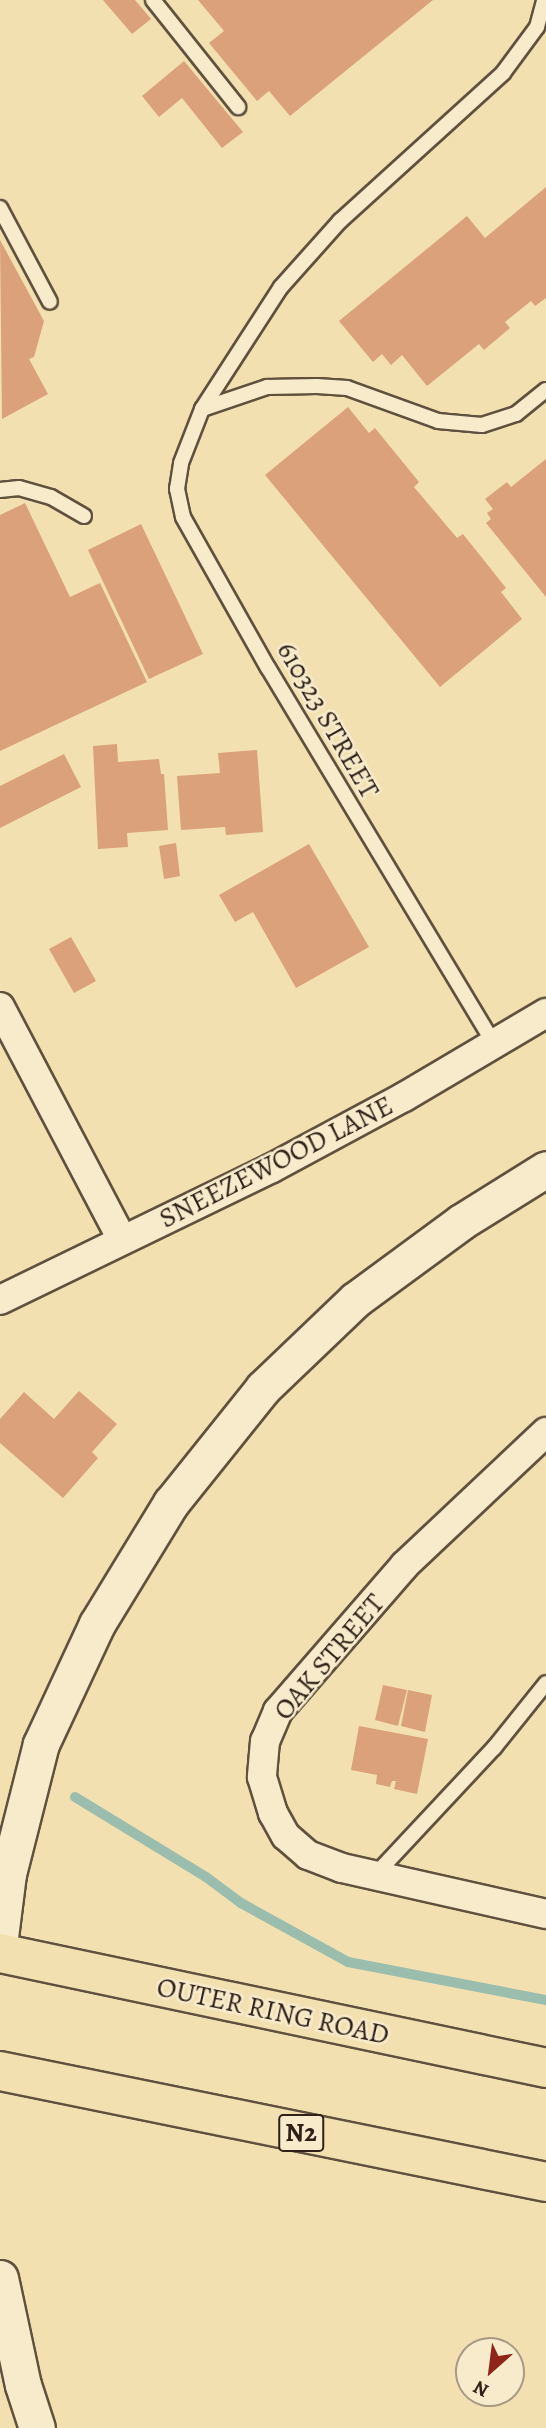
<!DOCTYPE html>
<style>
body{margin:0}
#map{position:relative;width:546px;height:2428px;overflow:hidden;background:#f3e0b1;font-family:Alegreya,serif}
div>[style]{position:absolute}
.stream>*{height:10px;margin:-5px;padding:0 5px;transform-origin:5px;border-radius:5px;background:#9bbdae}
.building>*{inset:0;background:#daa17a}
.roads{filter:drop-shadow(2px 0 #60513e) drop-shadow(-2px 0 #60513e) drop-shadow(0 2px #60513e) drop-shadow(0 -2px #60513e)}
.service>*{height:14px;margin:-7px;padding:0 7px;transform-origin:7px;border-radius:7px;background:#f7ebcc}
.minor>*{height:28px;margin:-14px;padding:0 14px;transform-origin:14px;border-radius:14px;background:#f7ebcc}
.tertiary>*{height:35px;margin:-17.5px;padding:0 17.5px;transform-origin:17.5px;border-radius:17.5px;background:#f7ebcc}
.motorway>*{height:38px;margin:-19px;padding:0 19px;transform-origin:19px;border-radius:19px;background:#f3e0b1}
span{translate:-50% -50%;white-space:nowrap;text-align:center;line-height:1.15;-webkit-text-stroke:5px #f7ebcc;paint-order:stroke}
.shield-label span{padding:2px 5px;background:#f7ebcc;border:2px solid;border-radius:5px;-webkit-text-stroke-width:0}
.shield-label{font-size:26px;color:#2f2118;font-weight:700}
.street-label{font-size:28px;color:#2f2118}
.north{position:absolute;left:455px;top:2337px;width:70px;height:70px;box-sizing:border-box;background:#f7ebcc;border:2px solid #a79a84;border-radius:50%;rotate:208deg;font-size:19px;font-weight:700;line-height:28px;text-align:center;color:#2f2118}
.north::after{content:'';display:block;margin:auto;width:24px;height:32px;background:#8f2418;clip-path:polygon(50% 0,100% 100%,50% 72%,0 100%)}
</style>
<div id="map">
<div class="stream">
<div style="left:75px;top:1797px;width:153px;rotate:31.4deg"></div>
<div style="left:206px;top:1877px;width:44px;rotate:36.6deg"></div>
<div style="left:241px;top:1903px;width:122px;rotate:28.9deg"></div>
<div style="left:348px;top:1962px;width:202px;rotate:10.9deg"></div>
</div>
<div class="building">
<div style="clip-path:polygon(103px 0,135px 0,151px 19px,132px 34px)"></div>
<div style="clip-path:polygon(198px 0,433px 0,290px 116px,269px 91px,257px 101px,209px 43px,224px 31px)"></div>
<div style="clip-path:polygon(184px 61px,243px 132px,222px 148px,182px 98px,159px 117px,142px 96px)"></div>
<div style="clip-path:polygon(546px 187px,546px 298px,535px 306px,531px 301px,505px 322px,510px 328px,484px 350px,479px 344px,427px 386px,402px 355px,391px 365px,382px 354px,373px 362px,339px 321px,467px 216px,485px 238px)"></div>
<div style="clip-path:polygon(0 240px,44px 321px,34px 357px,29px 359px,48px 394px,2px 419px)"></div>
<div style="clip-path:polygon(348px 407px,369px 433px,375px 428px,419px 482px,414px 487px,457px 538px,463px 534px,506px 588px,501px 592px,522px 619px,440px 687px,265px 475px)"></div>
<div style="clip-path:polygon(546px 459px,546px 597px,486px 523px,491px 519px,487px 513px,493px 509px,485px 499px,507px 482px,511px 487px)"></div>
<div style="clip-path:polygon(25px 503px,70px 597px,100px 583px,147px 682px,0 751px,0 515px)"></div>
<div style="clip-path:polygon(141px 524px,203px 654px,149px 679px,88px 550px)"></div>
<div style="clip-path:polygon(117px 744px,118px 762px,159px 759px,161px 774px,164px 774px,168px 830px,127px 833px,128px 847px,98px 849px,93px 746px)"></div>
<div style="clip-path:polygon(257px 750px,263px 832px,226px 835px,225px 827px,181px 830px,177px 776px,220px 773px,218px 753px)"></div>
<div style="clip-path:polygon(64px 754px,81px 787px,0 828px,0 786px)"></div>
<div style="clip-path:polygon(176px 843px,180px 876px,164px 879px,159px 846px)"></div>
<div style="clip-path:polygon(309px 844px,369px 947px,296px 988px,253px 912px,235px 922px,219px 895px)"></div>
<div style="clip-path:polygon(71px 937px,96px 981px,74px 993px,49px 949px)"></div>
<div style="clip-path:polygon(79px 1391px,117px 1424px,92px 1452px,98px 1458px,63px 1498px,0 1443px,0 1419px,24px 1392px,54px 1419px)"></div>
<div style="clip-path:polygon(383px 1685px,407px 1690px,398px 1726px,375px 1720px)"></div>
<div style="clip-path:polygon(408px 1690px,432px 1695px,425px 1732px,401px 1726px)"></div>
<div style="clip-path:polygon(359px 1726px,428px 1739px,417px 1794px,394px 1789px,396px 1781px,392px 1781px,390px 1787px,376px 1784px,377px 1775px,351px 1770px)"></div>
</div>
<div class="roads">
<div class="service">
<div style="left:153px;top:0;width:137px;rotate:51.5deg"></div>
<div style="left:0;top:208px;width:106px;rotate:62deg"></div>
<div style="left:202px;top:409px;width:69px;rotate:-18.7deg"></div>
<div style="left:267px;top:387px;width:50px;rotate:-1.1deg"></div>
<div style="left:317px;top:386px;width:30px;rotate:4deg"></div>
<div style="left:347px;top:388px;width:97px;rotate:19.9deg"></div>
<div style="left:438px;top:421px;width:44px;rotate:5.2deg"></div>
<div style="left:482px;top:425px;width:36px;rotate:-18deg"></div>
<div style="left:516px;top:414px;width:38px;rotate:-39deg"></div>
<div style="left:0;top:490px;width:19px;rotate:-6deg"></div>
<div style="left:19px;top:488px;width:33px;rotate:16deg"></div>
<div style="left:51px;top:497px;width:38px;rotate:30deg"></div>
<div style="left:493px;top:1042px;width:436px;rotate:-121deg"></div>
<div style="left:268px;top:668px;width:173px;rotate:-119.4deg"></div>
<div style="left:183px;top:517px;width:29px;rotate:-102deg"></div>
<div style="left:177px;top:489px;width:26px;rotate:-81deg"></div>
<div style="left:181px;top:463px;width:58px;rotate:-68.7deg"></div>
<div style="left:202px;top:409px;width:145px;rotate:-57.1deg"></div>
<div style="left:281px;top:287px;width:89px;rotate:-48.2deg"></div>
<div style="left:340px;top:221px;width:220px;rotate:-42.2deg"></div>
<div style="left:503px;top:73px;width:57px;rotate:-53.5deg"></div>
<div style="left:537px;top:27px;width:28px;rotate:-75deg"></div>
<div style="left:375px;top:1875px;width:174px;rotate:-46.9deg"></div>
<div style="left:494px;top:1748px;width:83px;rotate:-51.3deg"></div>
</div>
<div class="minor">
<div style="left:0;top:1007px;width:262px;rotate:62.3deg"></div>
<div style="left:0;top:1300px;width:302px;rotate:-25.9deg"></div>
<div style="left:272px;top:1168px;width:150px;rotate:-28.3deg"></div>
<div style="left:404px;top:1097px;width:165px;rotate:-30.6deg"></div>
<div style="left:546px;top:1432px;width:194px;rotate:136.7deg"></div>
<div style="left:405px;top:1565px;width:194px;rotate:131deg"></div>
<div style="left:278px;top:1711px;width:33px;rotate:113deg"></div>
<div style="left:265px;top:1741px;width:36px;rotate:95deg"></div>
<div style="left:262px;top:1777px;width:38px;rotate:73deg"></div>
<div style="left:273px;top:1813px;width:26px;rotate:61deg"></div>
<div style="left:286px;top:1836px;width:29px;rotate:41deg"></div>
<div style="left:308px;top:1855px;width:36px;rotate:21deg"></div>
<div style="left:342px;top:1868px;width:209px;rotate:12.7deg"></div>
</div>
<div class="tertiary">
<div style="left:0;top:1937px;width:64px;rotate:-82.8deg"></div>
<div style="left:8px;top:1874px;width:134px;rotate:-75.8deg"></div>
<div style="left:41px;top:1744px;width:132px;rotate:-65deg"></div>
<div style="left:97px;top:1624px;width:142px;rotate:-58.6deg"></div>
<div style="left:171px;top:1503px;width:147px;rotate:-51.3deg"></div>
<div style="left:263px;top:1388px;width:127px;rotate:-43.7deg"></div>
<div style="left:355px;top:1300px;width:132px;rotate:-36.3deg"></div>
<div style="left:461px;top:1222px;width:100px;rotate:-31.9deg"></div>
<div style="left:0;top:2278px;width:109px;rotate:77.9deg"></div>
<div style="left:23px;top:2385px;width:45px;rotate:72deg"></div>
</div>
<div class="motorway">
<div style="left:0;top:1953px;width:558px;rotate:11.89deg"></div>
<div style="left:0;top:2071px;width:557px;rotate:11.49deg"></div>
</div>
</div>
<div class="shield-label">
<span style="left:301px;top:2133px">N2</span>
</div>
<div class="street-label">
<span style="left:328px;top:720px;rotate:60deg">610323 STREET</span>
<span style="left:276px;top:1162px;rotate:-27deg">SNEEZEWOOD LANE</span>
<span style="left:329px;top:1657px;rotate:-50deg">OAK STREET</span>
<span style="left:273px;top:2011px;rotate:12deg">OUTER RING ROAD</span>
</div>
<div class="north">N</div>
</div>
